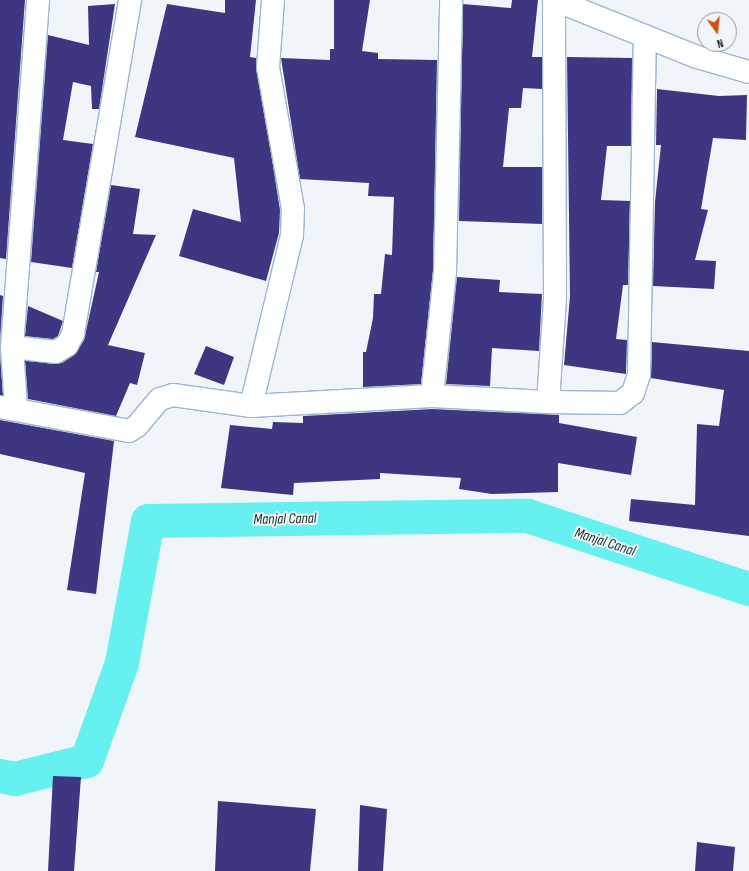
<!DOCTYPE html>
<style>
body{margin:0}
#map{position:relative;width:749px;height:871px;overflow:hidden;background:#f0f5fa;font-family:"Sofia Sans Condensed",sans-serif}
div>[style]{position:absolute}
.canal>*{height:34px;margin:-17px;padding:0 17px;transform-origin:17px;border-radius:17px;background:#66f0f0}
.building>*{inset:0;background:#3c3780}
.roads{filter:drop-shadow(1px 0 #9eb4cf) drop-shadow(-1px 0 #9eb4cf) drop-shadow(0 1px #9eb4cf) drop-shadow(0 -1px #9eb4cf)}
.minor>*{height:22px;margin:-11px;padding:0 11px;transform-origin:11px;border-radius:11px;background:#fff}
span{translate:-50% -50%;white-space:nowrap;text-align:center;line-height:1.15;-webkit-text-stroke:4px #f0f5fa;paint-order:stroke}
.water-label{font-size:15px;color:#18302f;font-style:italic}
.north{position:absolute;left:697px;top:12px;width:40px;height:40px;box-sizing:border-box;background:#f0f5fa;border:1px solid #9499a0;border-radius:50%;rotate:165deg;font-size:11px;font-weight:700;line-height:16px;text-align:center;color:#091019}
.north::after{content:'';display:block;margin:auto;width:14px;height:18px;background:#d44d17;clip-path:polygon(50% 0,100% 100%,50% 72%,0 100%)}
</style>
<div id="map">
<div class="canal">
<div style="left:0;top:776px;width:15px;rotate:11deg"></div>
<div style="left:15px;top:779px;width:74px;rotate:-14deg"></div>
<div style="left:87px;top:761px;width:104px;rotate:-70.3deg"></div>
<div style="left:122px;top:663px;width:144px;rotate:-79.6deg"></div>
<div style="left:148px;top:521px;width:380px;rotate:-0.8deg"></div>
<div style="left:528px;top:516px;width:233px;rotate:18.3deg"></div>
</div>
<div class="building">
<div style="clip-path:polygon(0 0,25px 0,6px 259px,0 258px)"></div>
<div style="clip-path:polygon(225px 0,256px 0,250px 57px,256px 58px,280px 210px,279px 233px,266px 281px,179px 256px,193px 209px,241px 222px,234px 158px,135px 137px,167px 4px,225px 13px)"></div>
<div style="clip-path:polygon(334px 0,370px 0,362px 51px,378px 53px,378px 59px,437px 60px,433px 270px,421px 384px,363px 387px,363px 352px,366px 352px,373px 318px,374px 294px,381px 294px,385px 254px,392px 255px,394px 197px,368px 196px,369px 183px,300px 179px,281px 58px,330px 60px,330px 49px,334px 49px)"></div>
<div style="clip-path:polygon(512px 0,538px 0,532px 57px,542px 57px,542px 89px,523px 88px,521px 108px,509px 108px,503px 167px,542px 167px,542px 224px,459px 221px,463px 4px,511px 8px)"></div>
<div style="clip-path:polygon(115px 4px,99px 109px,92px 109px,91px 86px,73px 82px,63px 140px,93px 144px,72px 268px,31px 262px,48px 35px,89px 45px,88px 6px)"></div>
<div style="clip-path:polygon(567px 57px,632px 58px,631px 146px,607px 146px,601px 200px,630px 201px,628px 285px,623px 285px,616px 339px,627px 340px,626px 374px,564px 365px,570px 296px)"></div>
<div style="clip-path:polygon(657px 89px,719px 96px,747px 95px,746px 140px,713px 138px,701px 209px,708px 210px,695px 260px,716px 261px,714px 289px,653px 286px,655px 202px,661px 145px,656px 145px)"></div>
<div style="clip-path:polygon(111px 185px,140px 189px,133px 234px,156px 235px,108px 345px,145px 353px,137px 385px,130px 383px,116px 416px,28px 399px,25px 361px,62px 363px,74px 355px,84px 340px,99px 272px,96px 272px)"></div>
<div style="clip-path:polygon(457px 277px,500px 280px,499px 292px,542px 294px,539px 351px,492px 348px,490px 386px,446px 384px)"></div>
<div style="clip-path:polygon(0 295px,3px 296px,0 340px)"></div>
<div style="clip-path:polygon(28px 306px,63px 321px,58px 336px,53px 339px,25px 336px)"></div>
<div style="clip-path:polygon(652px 342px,749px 351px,749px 536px,629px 521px,631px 499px,695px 505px,697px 424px,719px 426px,724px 390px,651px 378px)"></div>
<div style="clip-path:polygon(206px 346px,234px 357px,224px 385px,194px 374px)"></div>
<div style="clip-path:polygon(0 355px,3px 395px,0 395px)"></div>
<div style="clip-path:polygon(432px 409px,559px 415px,559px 423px,637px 437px,631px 475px,558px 463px,558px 492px,492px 494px,459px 489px,461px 478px,380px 473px,380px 479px,294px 483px,293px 495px,221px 488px,230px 425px,272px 429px,273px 422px,303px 423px,303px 416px)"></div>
<div style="clip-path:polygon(0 420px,114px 441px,96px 594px,67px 590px,85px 473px,0 454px)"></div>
<div style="clip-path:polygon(53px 776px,81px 777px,74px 871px,48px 871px)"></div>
<div style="clip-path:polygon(218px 801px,316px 809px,310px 871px,215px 871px)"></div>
<div style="clip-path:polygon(360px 805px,387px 809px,383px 871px,358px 871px)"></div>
<div style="clip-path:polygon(697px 842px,735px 847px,733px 871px,695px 871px)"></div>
</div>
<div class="roads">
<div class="minor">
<div style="left:555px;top:0;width:153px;rotate:21.9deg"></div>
<div style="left:697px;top:57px;width:54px;rotate:16.1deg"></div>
<div style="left:12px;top:347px;width:44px;rotate:6.5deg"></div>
<div style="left:56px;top:352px;width:13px;rotate:-32deg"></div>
<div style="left:67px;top:345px;width:13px;rotate:-61deg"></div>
<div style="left:73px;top:334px;width:339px;rotate:-80.3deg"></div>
<div style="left:432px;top:396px;width:125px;rotate:-84deg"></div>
<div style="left:445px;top:272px;width:272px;rotate:-88.7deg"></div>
<div style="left:548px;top:402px;width:72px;rotate:0.8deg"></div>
<div style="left:620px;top:403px;width:16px;rotate:-38deg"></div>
<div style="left:633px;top:393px;width:20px;rotate:-72deg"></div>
<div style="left:639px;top:374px;width:338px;rotate:-89deg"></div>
<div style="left:251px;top:406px;width:176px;rotate:-76.5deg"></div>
<div style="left:292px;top:235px;width:26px;rotate:-88deg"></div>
<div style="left:293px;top:209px;width:144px;rotate:-100deg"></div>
<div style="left:268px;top:67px;width:67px;rotate:-85.7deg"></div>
<div style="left:0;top:407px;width:131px;rotate:10.5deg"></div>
<div style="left:129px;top:431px;width:9px;rotate:-32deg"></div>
<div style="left:137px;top:426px;width:35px;rotate:-50deg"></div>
<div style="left:160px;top:399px;width:14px;rotate:-17deg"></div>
<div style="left:173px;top:395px;width:79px;rotate:8deg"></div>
<div style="left:251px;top:406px;width:181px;rotate:-3.2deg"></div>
<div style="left:432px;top:396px;width:116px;rotate:3deg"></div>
<div style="left:548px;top:402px;width:104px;rotate:-86.1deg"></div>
<div style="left:555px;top:298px;width:298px;rotate:-90.2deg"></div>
<div style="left:16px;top:408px;width:61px;rotate:-93.8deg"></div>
<div style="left:12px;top:347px;width:348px;rotate:-85.7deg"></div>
</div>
</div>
<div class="water-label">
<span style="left:285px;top:519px;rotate:-1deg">Manjal Canal</span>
<span style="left:605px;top:542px;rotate:18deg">Manjal Canal</span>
</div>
<div class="north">N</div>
</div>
